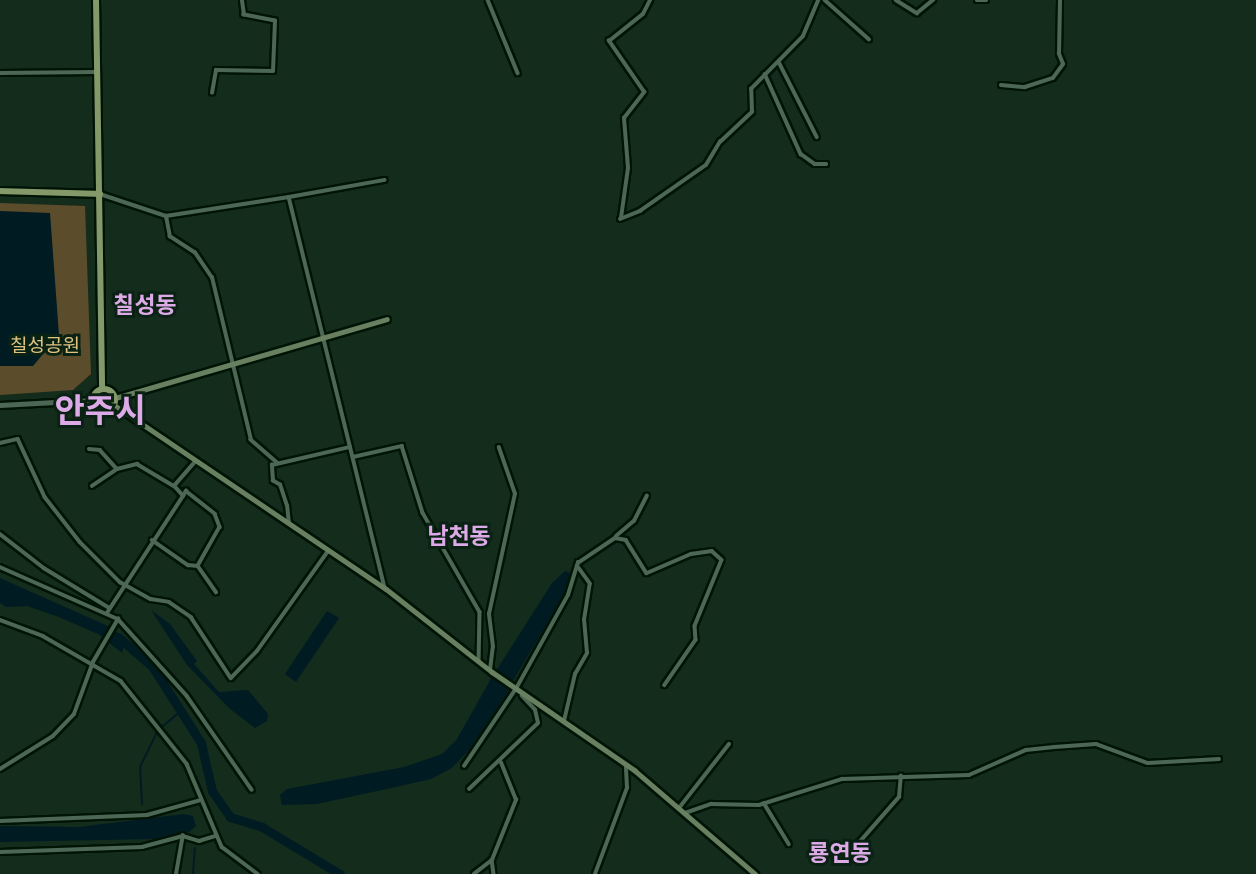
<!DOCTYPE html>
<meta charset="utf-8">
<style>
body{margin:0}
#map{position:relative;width:1256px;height:874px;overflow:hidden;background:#142c1c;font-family:"Golos Text","Noto Sans KR",sans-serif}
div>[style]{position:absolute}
.green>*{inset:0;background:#5b4d2b}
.water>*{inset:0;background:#011b23}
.stream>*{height:2px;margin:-1px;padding:0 1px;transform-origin:1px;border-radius:1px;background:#011b23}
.river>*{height:9px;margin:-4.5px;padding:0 4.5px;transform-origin:4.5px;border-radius:4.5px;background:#011b23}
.roads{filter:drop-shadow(2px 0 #001406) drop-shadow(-2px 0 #001406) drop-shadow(0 2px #001406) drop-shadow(0 -2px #001406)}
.minor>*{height:3.5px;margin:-1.75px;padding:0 1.75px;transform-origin:1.75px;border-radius:1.75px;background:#4d6755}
.tertiary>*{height:4.5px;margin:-2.25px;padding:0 2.25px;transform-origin:2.25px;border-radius:2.25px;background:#4d6755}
.secondary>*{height:5px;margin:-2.5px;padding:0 2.5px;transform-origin:2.5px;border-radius:2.5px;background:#698060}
.primary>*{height:6px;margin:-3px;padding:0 3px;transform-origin:3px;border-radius:3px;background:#84996a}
.primary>.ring{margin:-3px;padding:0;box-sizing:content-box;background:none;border:6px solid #84996a;border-radius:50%}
span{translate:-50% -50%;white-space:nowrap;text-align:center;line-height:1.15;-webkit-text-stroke:6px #0a2213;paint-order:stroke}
.park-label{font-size:19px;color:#dfc382}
.quarter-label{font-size:23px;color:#dcaae7;font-weight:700}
.town-label{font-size:33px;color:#dcaae7;font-weight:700}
</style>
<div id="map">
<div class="green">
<div style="clip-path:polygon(0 203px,85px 206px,91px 374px,73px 390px,0 395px)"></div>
</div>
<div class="water">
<div style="clip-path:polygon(0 211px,50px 213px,59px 335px,33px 366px,0 366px)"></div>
<div style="clip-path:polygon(565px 571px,570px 573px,563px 596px,513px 681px,496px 671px,552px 583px)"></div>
<div style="clip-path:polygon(0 578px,108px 626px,126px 638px,122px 653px,98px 634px,59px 617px,27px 606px,6px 607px,0 603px)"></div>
<div style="clip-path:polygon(151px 610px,170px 624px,197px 661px,194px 664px,219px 692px,248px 690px,268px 714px,267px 721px,255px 728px,230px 709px,187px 665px)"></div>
<div style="clip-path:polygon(327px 611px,339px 618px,296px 682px,285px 674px)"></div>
<div style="clip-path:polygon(493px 675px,511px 686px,479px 739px,452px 768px,431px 779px,396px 787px,317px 804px,282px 805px,280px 795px,287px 789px,404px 767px,442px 754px,457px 739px)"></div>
<div style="clip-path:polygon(184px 814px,193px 816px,196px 826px,189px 832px,153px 839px,0 842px,0 826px,79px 827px)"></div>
</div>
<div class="stream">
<div style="left:163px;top:726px;width:23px;rotate:-40deg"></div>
<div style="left:142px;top:804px;width:37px;rotate:-93deg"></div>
<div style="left:140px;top:767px;width:41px;rotate:-64.1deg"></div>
<div style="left:193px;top:874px;width:26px;rotate:-86deg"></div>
</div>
<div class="river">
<div style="left:118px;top:637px;width:45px;rotate:40.5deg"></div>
<div style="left:152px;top:666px;width:91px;rotate:57.5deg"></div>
<div style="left:201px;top:743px;width:49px;rotate:77.1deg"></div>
<div style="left:212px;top:791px;width:32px;rotate:55deg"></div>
<div style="left:230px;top:817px;width:34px;rotate:17deg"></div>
<div style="left:262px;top:827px;width:91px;rotate:31.1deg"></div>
</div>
<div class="roads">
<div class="minor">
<div style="left:488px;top:0;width:79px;rotate:67.7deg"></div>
<div style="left:825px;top:0;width:59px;rotate:41.6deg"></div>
<div style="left:896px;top:0;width:25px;rotate:32deg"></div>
<div style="left:917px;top:13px;width:21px;rotate:-39deg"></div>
<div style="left:977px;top:0;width:9px"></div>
<div style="left:779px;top:62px;width:84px;rotate:63.1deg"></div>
<div style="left:0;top:73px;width:96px;rotate:-0.6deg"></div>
<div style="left:765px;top:74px;width:88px;rotate:65.8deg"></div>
<div style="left:801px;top:154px;width:17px;rotate:36deg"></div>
<div style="left:815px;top:164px;width:11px"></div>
<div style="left:1001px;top:85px;width:24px;rotate:5deg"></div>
<div style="left:1025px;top:87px;width:29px;rotate:-18deg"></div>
<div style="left:1053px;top:78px;width:17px;rotate:-54deg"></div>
<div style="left:1063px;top:64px;width:11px;rotate:-112deg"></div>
<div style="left:1059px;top:54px;width:54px;rotate:-88.9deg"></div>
<div style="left:212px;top:93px;width:23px;rotate:-80deg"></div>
<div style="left:216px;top:70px;width:57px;rotate:1deg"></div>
<div style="left:273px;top:71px;width:50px;rotate:-87.7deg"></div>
<div style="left:275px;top:21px;width:32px;rotate:-169deg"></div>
<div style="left:244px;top:15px;width:15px;rotate:-98deg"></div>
<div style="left:100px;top:194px;width:70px;rotate:18.4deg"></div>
<div style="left:289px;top:197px;width:97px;rotate:-10.1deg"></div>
<div style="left:621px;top:218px;width:50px;rotate:-82deg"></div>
<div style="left:628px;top:168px;width:50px;rotate:-94.6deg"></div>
<div style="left:624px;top:118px;width:33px;rotate:-52deg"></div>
<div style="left:644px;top:92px;width:62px;rotate:-124.5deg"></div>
<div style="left:609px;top:41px;width:43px;rotate:-38.5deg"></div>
<div style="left:643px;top:14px;width:16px;rotate:-63deg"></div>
<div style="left:620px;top:219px;width:22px;rotate:-22deg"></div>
<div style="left:640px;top:211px;width:80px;rotate:-34.9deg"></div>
<div style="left:706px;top:165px;width:27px;rotate:-59deg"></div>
<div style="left:720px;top:142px;width:44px;rotate:-43.2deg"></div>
<div style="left:752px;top:112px;width:23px;rotate:-92deg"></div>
<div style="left:751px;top:89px;width:74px;rotate:-45.5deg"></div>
<div style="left:803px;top:36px;width:39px;rotate:-67deg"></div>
<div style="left:0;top:443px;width:18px;rotate:-13deg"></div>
<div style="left:18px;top:439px;width:64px;rotate:65deg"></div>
<div style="left:45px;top:497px;width:57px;rotate:52.1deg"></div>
<div style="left:80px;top:542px;width:57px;rotate:45deg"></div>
<div style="left:120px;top:582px;width:35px;rotate:29deg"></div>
<div style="left:151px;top:599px;width:18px;rotate:9deg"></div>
<div style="left:169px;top:602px;width:27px;rotate:34deg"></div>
<div style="left:191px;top:617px;width:73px;rotate:56.7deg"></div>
<div style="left:231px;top:678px;width:37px;rotate:-46deg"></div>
<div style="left:257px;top:651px;width:123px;rotate:-54.6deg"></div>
<div style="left:89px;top:449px;width:11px;rotate:5deg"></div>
<div style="left:100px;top:450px;width:25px;rotate:48deg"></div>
<div style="left:353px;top:457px;width:50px;rotate:-12.7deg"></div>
<div style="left:402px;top:446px;width:70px;rotate:72.6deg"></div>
<div style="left:423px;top:513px;width:114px;rotate:60.1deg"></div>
<div style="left:480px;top:612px;width:50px;rotate:91.1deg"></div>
<div style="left:277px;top:463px;width:35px;rotate:-139deg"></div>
<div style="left:251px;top:440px;width:167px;rotate:-103.5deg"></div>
<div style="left:212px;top:278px;width:30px;rotate:-124deg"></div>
<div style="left:195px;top:253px;width:30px;rotate:-147deg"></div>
<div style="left:170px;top:237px;width:21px;rotate:-101deg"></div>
<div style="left:166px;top:216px;width:124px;rotate:-8.8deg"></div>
<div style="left:289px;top:197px;width:403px;rotate:76.2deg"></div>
<div style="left:92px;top:486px;width:30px;rotate:-34deg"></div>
<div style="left:117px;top:469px;width:21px;rotate:-14deg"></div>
<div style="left:137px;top:464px;width:43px;rotate:30.7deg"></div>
<div style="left:183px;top:496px;width:6px;rotate:-59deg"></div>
<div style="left:186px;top:491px;width:37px;rotate:38deg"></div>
<div style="left:215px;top:514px;width:14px;rotate:69deg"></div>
<div style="left:220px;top:527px;width:45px;rotate:119.4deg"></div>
<div style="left:289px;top:524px;width:18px;rotate:-96deg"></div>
<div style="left:287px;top:506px;width:22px;rotate:-108deg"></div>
<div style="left:280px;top:485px;width:8px;rotate:-150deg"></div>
<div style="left:273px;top:481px;width:16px;rotate:-94deg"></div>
<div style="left:272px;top:465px;width:80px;rotate:-13deg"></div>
<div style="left:0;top:534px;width:56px;rotate:37.7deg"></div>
<div style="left:44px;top:568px;width:75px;rotate:31.4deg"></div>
<div style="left:616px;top:536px;width:23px;rotate:-40deg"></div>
<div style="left:634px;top:521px;width:28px;rotate:-63deg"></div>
<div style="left:152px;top:540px;width:44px;rotate:34.8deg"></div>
<div style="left:188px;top:565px;width:10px;rotate:6deg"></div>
<div style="left:198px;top:566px;width:32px;rotate:55deg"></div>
<div style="left:0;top:567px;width:129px;rotate:23.8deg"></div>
<div style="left:118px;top:619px;width:103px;rotate:48.1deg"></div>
<div style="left:187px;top:696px;width:114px;rotate:55.3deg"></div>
<div style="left:107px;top:613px;width:140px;rotate:-57deg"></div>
<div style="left:183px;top:496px;width:13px;rotate:-132deg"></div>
<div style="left:174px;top:486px;width:33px;rotate:-49deg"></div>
<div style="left:0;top:620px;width:46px;rotate:20.4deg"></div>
<div style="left:43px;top:636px;width:90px;rotate:30deg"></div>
<div style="left:121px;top:681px;width:106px;rotate:51.5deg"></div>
<div style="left:187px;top:764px;width:90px;rotate:67.1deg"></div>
<div style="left:222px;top:847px;width:45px;rotate:36.9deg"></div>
<div style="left:490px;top:670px;width:23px;rotate:-83deg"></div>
<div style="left:493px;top:647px;width:33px;rotate:-97deg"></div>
<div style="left:489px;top:614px;width:123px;rotate:-77.8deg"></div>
<div style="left:515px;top:494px;width:49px;rotate:-109.2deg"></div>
<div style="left:564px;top:721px;width:48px;rotate:-76.8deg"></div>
<div style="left:575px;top:674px;width:24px;rotate:-60deg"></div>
<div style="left:587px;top:653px;width:33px;rotate:-95deg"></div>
<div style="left:584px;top:620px;width:36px;rotate:-81deg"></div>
<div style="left:590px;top:584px;width:22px;rotate:-126deg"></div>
<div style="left:464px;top:766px;width:95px;rotate:-56.1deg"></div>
<div style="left:517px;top:687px;width:105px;rotate:-61deg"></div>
<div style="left:568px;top:595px;width:34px;rotate:-73deg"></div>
<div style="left:578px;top:563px;width:45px;rotate:-34deg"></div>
<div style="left:615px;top:538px;width:11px;rotate:10deg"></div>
<div style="left:626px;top:540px;width:39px;rotate:58deg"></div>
<div style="left:647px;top:573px;width:48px;rotate:-23.4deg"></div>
<div style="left:691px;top:554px;width:21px;rotate:-8deg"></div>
<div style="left:712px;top:551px;width:13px;rotate:42deg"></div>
<div style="left:722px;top:560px;width:71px;rotate:112.2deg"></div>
<div style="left:695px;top:626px;width:14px;rotate:86deg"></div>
<div style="left:696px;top:640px;width:55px;rotate:124.6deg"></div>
<div style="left:0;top:769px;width:62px;rotate:-31.9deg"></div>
<div style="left:53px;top:736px;width:30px;rotate:-46deg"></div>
<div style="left:74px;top:714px;width:55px;rotate:-69.9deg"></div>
<div style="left:93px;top:662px;width:50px;rotate:-59.8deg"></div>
<div style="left:469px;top:789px;width:95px;rotate:-43.7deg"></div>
<div style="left:538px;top:723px;width:13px;rotate:-103deg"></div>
<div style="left:535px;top:710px;width:19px;rotate:-133deg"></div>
<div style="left:764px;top:803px;width:48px;rotate:58.6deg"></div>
<div style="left:679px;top:808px;width:81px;rotate:-52deg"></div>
<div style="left:685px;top:813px;width:28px;rotate:-19deg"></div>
<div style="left:711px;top:804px;width:48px;rotate:1.2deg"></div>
<div style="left:759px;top:805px;width:87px;rotate:-17.4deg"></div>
<div style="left:842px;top:779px;width:127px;rotate:-1.8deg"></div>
<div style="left:969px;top:775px;width:62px;rotate:-23.7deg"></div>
<div style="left:1026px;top:750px;width:28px;rotate:-6deg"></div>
<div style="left:1054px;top:747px;width:42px;rotate:-4.1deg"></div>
<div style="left:1096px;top:744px;width:55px;rotate:20.1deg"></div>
<div style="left:1148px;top:763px;width:71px;rotate:-3.2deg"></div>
<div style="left:0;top:821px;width:147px;rotate:-2.3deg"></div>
<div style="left:147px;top:815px;width:56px;rotate:-15.5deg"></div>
<div style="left:857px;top:845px;width:64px;rotate:-48.8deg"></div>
<div style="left:899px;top:797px;width:21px;rotate:-85deg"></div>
<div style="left:0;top:852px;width:142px;rotate:-2deg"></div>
<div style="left:142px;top:847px;width:42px;rotate:-15deg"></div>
<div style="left:183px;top:836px;width:17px;rotate:17deg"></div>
<div style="left:199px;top:841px;width:17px;rotate:-17deg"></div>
<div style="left:492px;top:860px;width:14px;rotate:82deg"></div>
<div style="left:176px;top:874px;width:39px;rotate:-80deg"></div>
<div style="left:474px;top:874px;width:23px;rotate:-38deg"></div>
<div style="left:492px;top:860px;width:65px;rotate:-68.2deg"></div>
<div style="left:516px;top:800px;width:40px;rotate:-112deg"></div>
<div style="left:595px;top:874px;width:92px;rotate:-69.6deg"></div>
<div style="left:627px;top:788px;width:22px;rotate:-93deg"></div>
</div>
<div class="tertiary">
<div style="left:0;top:405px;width:92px;rotate:-3.1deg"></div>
</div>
<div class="secondary">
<div style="left:115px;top:398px;width:283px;rotate:-16.2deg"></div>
<div style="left:114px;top:405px;width:328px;rotate:34.1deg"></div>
<div style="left:386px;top:589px;width:135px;rotate:38.1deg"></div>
<div style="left:492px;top:672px;width:173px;rotate:34.6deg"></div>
<div style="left:634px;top:770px;width:160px;rotate:40.7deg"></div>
</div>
<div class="primary">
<div style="left:96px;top:0;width:388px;rotate:89.1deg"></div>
<div style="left:0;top:191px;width:100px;rotate:1.7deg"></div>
<div class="ring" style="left:93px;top:389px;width:16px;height:16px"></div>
</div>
</div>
<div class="park-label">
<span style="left:45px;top:345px">칠성공원</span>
</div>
<div class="quarter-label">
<span style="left:145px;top:304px">칠성동</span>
<span style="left:459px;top:535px">남천동</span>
<span style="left:840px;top:852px">룡연동</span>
</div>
<div class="town-label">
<span style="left:100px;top:410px">안주시</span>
</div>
</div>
